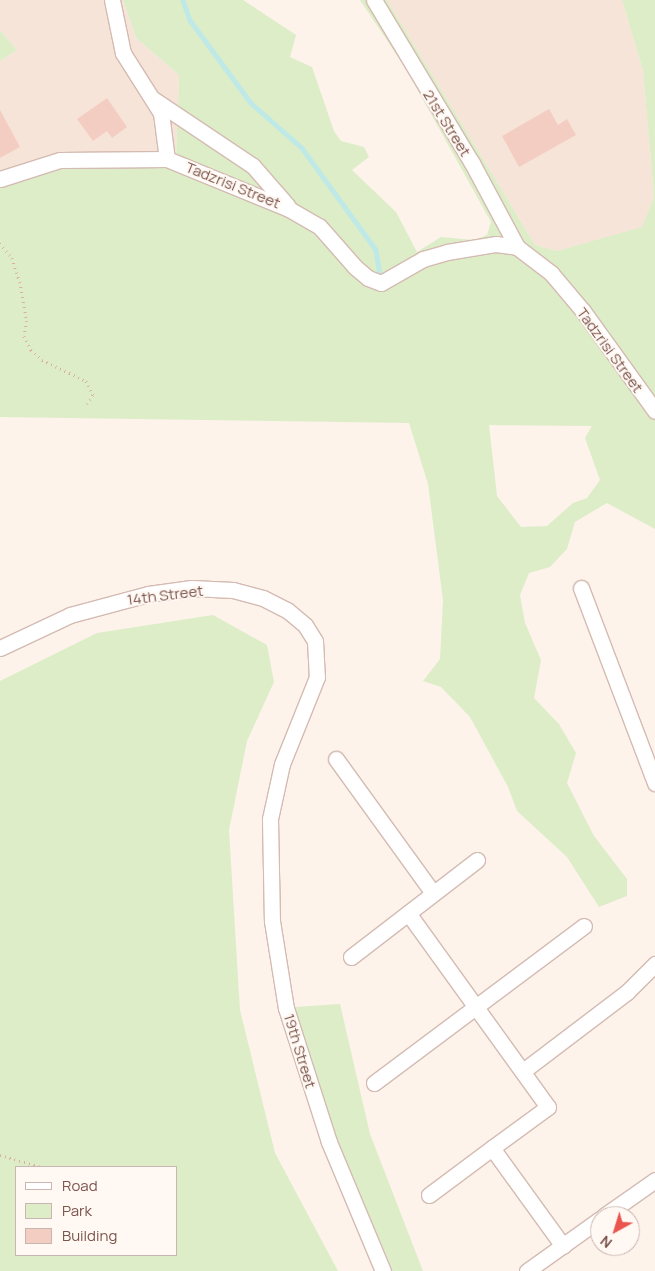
<!DOCTYPE html>
<style>
body{margin:0}
#map{position:relative;width:655px;height:1271px;overflow:hidden;background:#fdf3eb;font-family:Manrope,sans-serif}
div>[style]{position:absolute}
.residential>*{inset:0;background:#f6e4d9}
.green>*{inset:0;background:#ddedc8}
.stream>*{height:4.5px;margin:-2.25px;padding:0 2.25px;transform-origin:2.25px;border-radius:2.25px;background:#bee9e7}
.building>*{inset:0;background:#f4cdc2}
.path>*{height:2.5px;margin-top:-1.25px;transform-origin:0;background:repeating-linear-gradient(90deg,#daafa4 0 1px,transparent 0 5px)}
.roads{filter:drop-shadow(1px 0 #d4bbb2) drop-shadow(-1px 0 #d4bbb2) drop-shadow(0 1px #d4bbb2) drop-shadow(0 -1px #d4bbb2)}
.minor>*{height:15px;margin:-7.5px;padding:0 7.5px;transform-origin:7.5px;border-radius:7.5px;background:#fff}
span{translate:-50% -50%;white-space:nowrap;text-align:center;line-height:1.15;-webkit-text-stroke:4px #fff8f3;paint-order:stroke}
.street-label{font-size:15px;color:#7b544c}
.legend{position:absolute;left:15px;top:1166px;width:162px;height:90px;box-sizing:border-box;background:#fff8f3;border:1px solid #cab6b0;margin:0;padding:6px 9px;list-style:none;font-size:15px;color:#7b544c}
.legend li{display:flex;align-items:center;gap:10px;height:25px}
.legend b{width:25px;border:1px solid #cab6b0}
.north{position:absolute;left:590px;top:1206px;width:50px;height:50px;box-sizing:border-box;background:#fff8f3;border:1px solid #cab6b0;border-radius:50%;rotate:219deg;font-size:14px;font-weight:700;line-height:20px;text-align:center;color:#7b544c}
.north::after{content:'';display:block;margin:auto;width:18px;height:22px;background:#ea554e;clip-path:polygon(50% 0,100% 100%,50% 72%,0 100%)}
</style>
<div id="map">
<div class="residential">
<div style="clip-path:polygon(0 0,123px 0,136px 38px,179px 75px,176px 157px,59px 154px,0 170px,0 61px,17px 50px,0 30px)"></div>
<div style="clip-path:polygon(387px 0,622px 0,643px 71px,654px 196px,642px 228px,557px 251px,535px 245px)"></div>
</div>
<div class="green">
<div style="clip-path:polygon(evenodd,123px 0,243px 0,296px 35px,290px 57px,312px 67px,334px 131px,341px 141px,364px 147px,369px 157px,352px 170px,396px 212px,417px 252px,441px 237px,474px 240px,487px 235px,491px 222px,406px 69px,360px 0,387px 0,535px 245px,557px 251px,642px 227px,654px 196px,643px 71px,622px 0,655px 0,655px 529px,607px 503px,575px 522px,567px 549px,550px 567px,529px 573px,520px 595px,525px 623px,541px 660px,534px 698px,559px 724px,576px 753px,567px 783px,594px 836px,627px 879px,627px 896px,599px 907px,567px 857px,517px 811px,508px 787px,470px 717px,441px 687px,423px 681px,440px 659px,443px 600px,428px 484px,409px 423px,0 417px,0 170px,59px 154px,176px 157px,179px 75px,136px 38px,123px 0,489px 425px,592px 426px,585px 438px,600px 480px,587px 498px,573px 503px,547px 526px,521px 527px,497px 496px,489px 425px)"></div>
<div style="clip-path:polygon(0 30px,17px 50px,0 61px)"></div>
<div style="clip-path:polygon(evenodd,213px 615px,267px 645px,274px 682px,247px 741px,229px 830px,240px 1010px,275px 1153px,338px 1271px,0 1271px,0 681px,97px 633px,213px 615px,16px 1167px,176px 1167px,176px 1255px,16px 1255px,16px 1167px)"></div>
<div style="clip-path:polygon(340px 1004px,370px 1134px,423px 1271px,393px 1271px,334px 1134px,295px 1007px)"></div>
</div>
<div class="stream">
<div style="left:183px;top:0;width:21px;rotate:71deg"></div>
<div style="left:190px;top:20px;width:103px;rotate:53.7deg"></div>
<div style="left:251px;top:103px;width:68px;rotate:41.4deg"></div>
<div style="left:302px;top:148px;width:126px;rotate:54deg"></div>
<div style="left:376px;top:250px;width:24px;rotate:81deg"></div>
</div>
<div class="building">
<div style="clip-path:polygon(107px 98px,127px 127px,112px 138px,107px 131px,93px 141px,77px 119px)"></div>
<div style="clip-path:polygon(549px 109px,558px 125px,567px 119px,576px 135px,519px 167px,502px 136px)"></div>
<div style="clip-path:polygon(0 110px,20px 147px,0 158px)"></div>
</div>
<div class="path">
<div style="left:0;top:243px;width:19px;rotate:51deg"></div>
<div style="left:12px;top:258px;width:25px;rotate:72deg"></div>
<div style="left:20px;top:282px;width:40px;rotate:80deg"></div>
<div style="left:27px;top:321px;width:15px;rotate:101deg"></div>
<div style="left:24px;top:336px;width:16px;rotate:63deg"></div>
<div style="left:31px;top:350px;width:15px;rotate:42deg"></div>
<div style="left:42px;top:360px;width:49px;rotate:25.5deg"></div>
<div style="left:86px;top:381px;width:16px;rotate:63deg"></div>
<div style="left:93px;top:395px;width:11px;rotate:124deg"></div>
<div style="left:0;top:1155px;width:43px;rotate:16.3deg"></div>
</div>
<div class="roads">
<div class="minor">
<div style="left:112px;top:0;width:54px;rotate:78.3deg"></div>
<div style="left:123px;top:53px;width:71px;rotate:57.7deg"></div>
<div style="left:161px;top:113px;width:46px;rotate:82.6deg"></div>
<div style="left:374px;top:0;width:190px;rotate:59deg"></div>
<div style="left:472px;top:163px;width:95px;rotate:61.8deg"></div>
<div style="left:153px;top:99px;width:120px;rotate:33.8deg"></div>
<div style="left:253px;top:166px;width:52px;rotate:48.9deg"></div>
<div style="left:0;top:179px;width:63px;rotate:-17.6deg"></div>
<div style="left:60px;top:160px;width:107px;rotate:-0.5deg"></div>
<div style="left:167px;top:159px;width:132px;rotate:22.3deg"></div>
<div style="left:289px;top:209px;width:34px;rotate:30deg"></div>
<div style="left:319px;top:226px;width:55px;rotate:48.7deg"></div>
<div style="left:355px;top:267px;width:17px;rotate:40deg"></div>
<div style="left:368px;top:278px;width:14px;rotate:21deg"></div>
<div style="left:381px;top:283px;width:48px;rotate:-29.7deg"></div>
<div style="left:423px;top:259px;width:25px;rotate:-16deg"></div>
<div style="left:447px;top:252px;width:50px;rotate:-9.3deg"></div>
<div style="left:496px;top:244px;width:21px;rotate:8deg"></div>
<div style="left:517px;top:247px;width:43px;rotate:37.4deg"></div>
<div style="left:551px;top:273px;width:50px;rotate:49.9deg"></div>
<div style="left:583px;top:311px;width:123px;rotate:54.2deg"></div>
<div style="left:581px;top:588px;width:209px;rotate:69.2deg"></div>
<div style="left:0;top:648px;width:77px;rotate:-25.2deg"></div>
<div style="left:70px;top:615px;width:81px;rotate:-15.1deg"></div>
<div style="left:148px;top:594px;width:44px;rotate:-7.8deg"></div>
<div style="left:192px;top:588px;width:41px;rotate:2.8deg"></div>
<div style="left:233px;top:590px;width:31px;rotate:15deg"></div>
<div style="left:263px;top:598px;width:27px;rotate:27deg"></div>
<div style="left:287px;top:610px;width:23px;rotate:40deg"></div>
<div style="left:305px;top:625px;width:19px;rotate:58deg"></div>
<div style="left:315px;top:641px;width:36px;rotate:87deg"></div>
<div style="left:317px;top:677px;width:94px;rotate:111.9deg"></div>
<div style="left:282px;top:764px;width:56px;rotate:102.3deg"></div>
<div style="left:270px;top:819px;width:102px;rotate:88.9deg"></div>
<div style="left:272px;top:921px;width:88px;rotate:80.9deg"></div>
<div style="left:286px;top:1008px;width:141px;rotate:72.2deg"></div>
<div style="left:329px;top:1142px;width:140px;rotate:67.3deg"></div>
<div style="left:336px;top:759px;width:165px;rotate:54.1deg"></div>
<div style="left:408px;top:913px;width:239px;rotate:54.2deg"></div>
<div style="left:548px;top:1107px;width:69px;rotate:143.8deg"></div>
<div style="left:492px;top:1148px;width:121px;rotate:54.1deg"></div>
<div style="left:351px;top:957px;width:159px;rotate:-37.6deg"></div>
<div style="left:523px;top:1071px;width:131px;rotate:-37.2deg"></div>
<div style="left:627px;top:992px;width:40px;rotate:-45deg"></div>
<div style="left:374px;top:1083px;width:262px;rotate:-36.8deg"></div>
<div style="left:429px;top:1195px;width:79px;rotate:-36.7deg"></div>
<div style="left:604px;top:1216px;width:62px;rotate:-35.2deg"></div>
<div style="left:527px;top:1271px;width:90px;rotate:-35.5deg"></div>
</div>
</div>
<div class="street-label">
<span style="left:447px;top:123px;rotate:58deg">21st Street</span>
<span style="left:233px;top:185px;rotate:22deg">Tadzrisi Street</span>
<span style="left:610px;top:350px;rotate:54deg">Tadzrisi Street</span>
<span style="left:165px;top:595px;rotate:-7deg">14th Street</span>
<span style="left:300px;top:1051px;rotate:73deg">19th Street</span>
</div>
<ul class="legend">
<li><b style="height:6px;background:#fff"></b>Road</li>
<li><b style="height:14px;background:#ddedc8"></b>Park</li>
<li><b style="height:14px;background:#f4cdc2"></b>Building</li>
</ul>
<div class="north">N</div>
</div>
